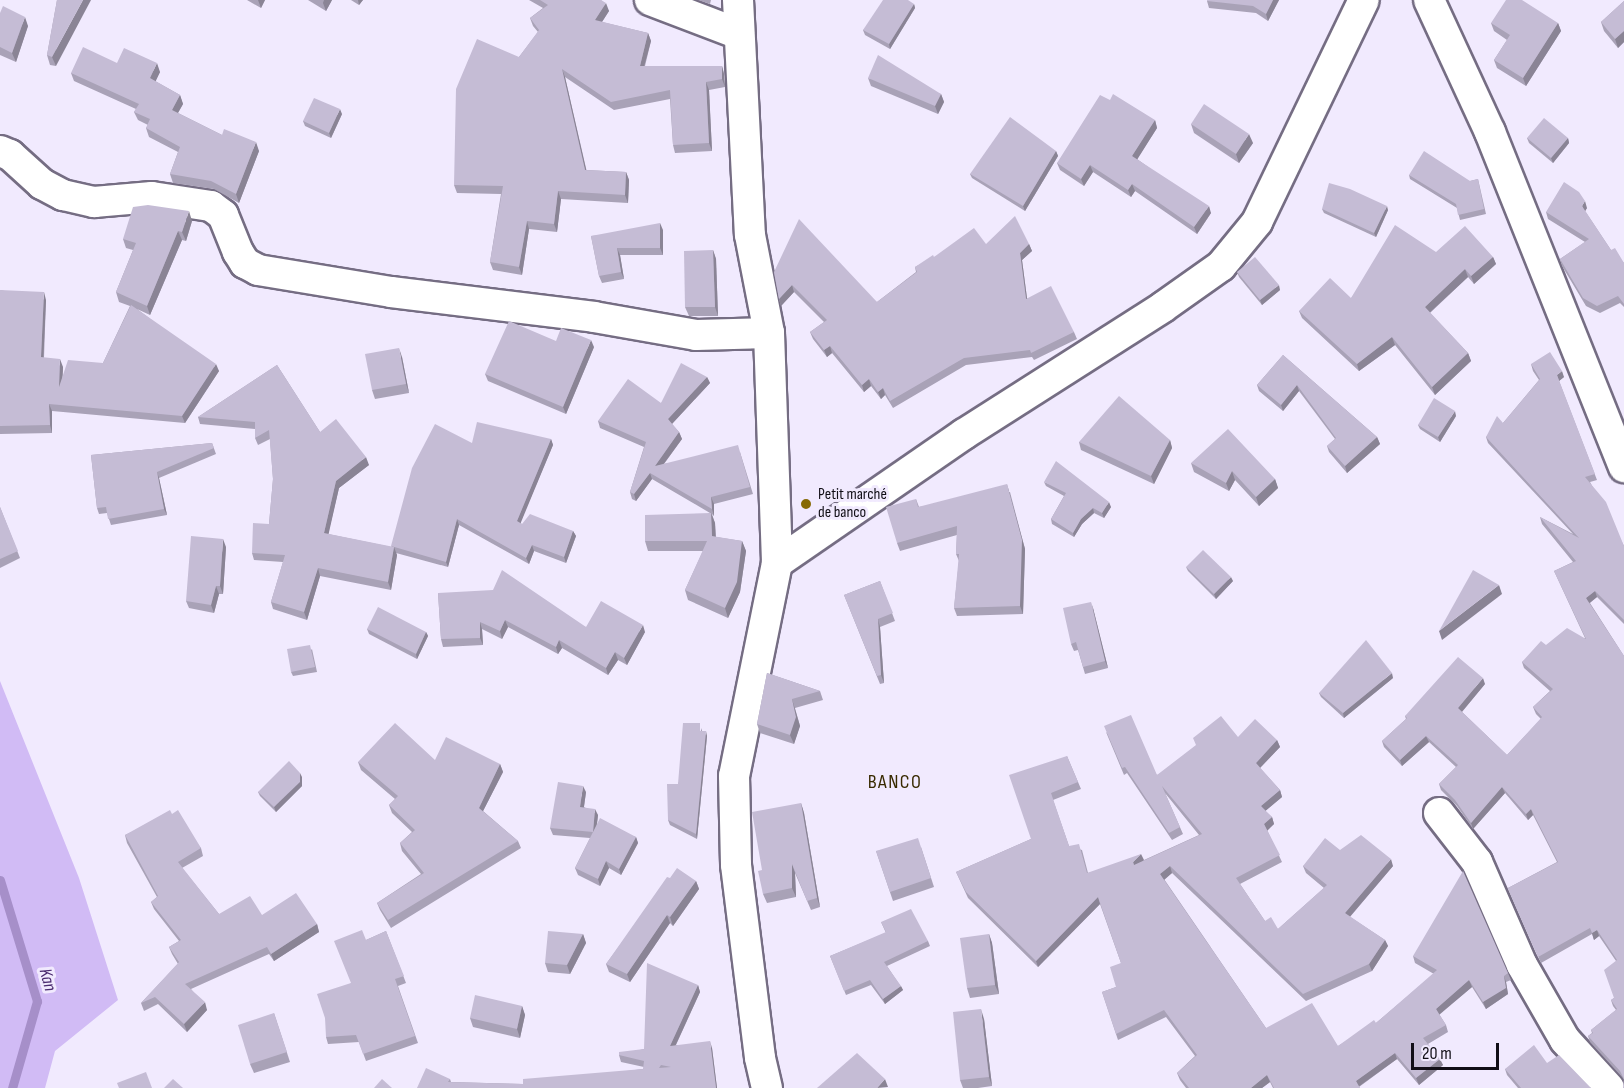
<!DOCTYPE html>
<meta charset="utf-8">
<style>
body{margin:0}
#map{position:relative;width:1624px;height:1088px;overflow:hidden;background:#f1eafe;font-family:"Sofia Sans Condensed",sans-serif}
div>[style]{position:absolute}
.green>*{inset:0;background:#d1bbf5}
.stream>*{height:9px;margin:-4.5px;padding:0 4.5px;transform-origin:4.5px;border-radius:4.5px;background:#a68fc9}
.roads{filter:drop-shadow(2px 0 #756d83) drop-shadow(-2px 0 #756d83) drop-shadow(0 2px #756d83) drop-shadow(0 -2px #756d83)}
.street>*{height:30px;margin:-15px;padding:0 15px;transform-origin:15px;border-radius:15px;background:#fff}
.wall>*{inset:0;background:#a9a2b7}
.shaded-wall>*{inset:0;background:#8a8495}
.building>*{inset:0;background:#c5bcd5}
.dots>*{width:16px;height:16px;translate:-50% -50%;box-sizing:border-box;border:3px solid #f1eafe;border-radius:50%}
span{translate:-50% -50%;white-space:nowrap;text-align:center;line-height:1.15;-webkit-text-stroke:6px #f1eafe;paint-order:stroke}
.poi-label{font-size:16px;color:#110e16}
.left{translate:0 -50%;text-align:left}
.water-label{font-size:18px;color:#4a2a6f;font-style:italic}
.quarter-label{font-size:20px;color:#382a00;letter-spacing:1.5px}
.scale{position:absolute;left:1411px;top:1043px;width:88px;height:27px;box-sizing:border-box;border:3px solid #110e16;border-top:0;padding-left:8px;font-size:18px;line-height:21px;white-space:nowrap;color:#110e16;-webkit-text-stroke:4px #f1eafe;paint-order:stroke}
</style>
<div id="map">
<div class="green">
<div style="clip-path:polygon(0 681px,79px 878px,118px 1000px,55px 1051px,45px 1088px,0 1088px)"></div>
</div>
<div class="stream">
<div style="left:0;top:880px;width:127px;rotate:73deg"></div>
<div style="left:37px;top:1001px;width:91px;rotate:106deg"></div>
</div>
<div class="roads">
<div class="street">
<div style="left:650px;top:0;width:95px;rotate:20.9deg"></div>
<div style="left:738px;top:0;width:235px;rotate:87.1deg"></div>
<div style="left:750px;top:235px;width:100px;rotate:79deg"></div>
<div style="left:769px;top:333px;width:230px;rotate:88deg"></div>
<div style="left:777px;top:563px;width:217px;rotate:101.4deg"></div>
<div style="left:734px;top:776px;width:89px;rotate:88.7deg"></div>
<div style="left:736px;top:865px;width:194px;rotate:82.9deg"></div>
<div style="left:760px;top:1058px;width:31px;rotate:77deg"></div>
<div style="left:1429px;top:0;width:145px;rotate:65.2deg"></div>
<div style="left:1490px;top:132px;width:361px;rotate:68.2deg"></div>
<div style="left:0;top:151px;width:11px;rotate:22deg"></div>
<div style="left:10px;top:155px;width:43px;rotate:42.2deg"></div>
<div style="left:42px;top:184px;width:24px;rotate:28deg"></div>
<div style="left:63px;top:195px;width:32px;rotate:13deg"></div>
<div style="left:94px;top:202px;width:58px;rotate:-4.9deg"></div>
<div style="left:152px;top:197px;width:60px;rotate:8.7deg"></div>
<div style="left:211px;top:206px;width:15px;rotate:37deg"></div>
<div style="left:223px;top:215px;width:40px;rotate:68deg"></div>
<div style="left:238px;top:252px;width:13px;rotate:58deg"></div>
<div style="left:245px;top:263px;width:15px;rotate:28deg"></div>
<div style="left:258px;top:270px;width:135px;rotate:9.4deg"></div>
<div style="left:391px;top:292px;width:205px;rotate:7deg"></div>
<div style="left:594px;top:317px;width:104px;rotate:10deg"></div>
<div style="left:696px;top:335px;width:73px;rotate:-1.6deg"></div>
<div style="left:777px;top:563px;width:227px;rotate:-34.6deg"></div>
<div style="left:964px;top:434px;width:236px;rotate:-32.5deg"></div>
<div style="left:1163px;top:307px;width:71px;rotate:-35.3deg"></div>
<div style="left:1221px;top:266px;width:57px;rotate:-50.7deg"></div>
<div style="left:1257px;top:222px;width:246px;rotate:-64.3deg"></div>
<div style="left:1439px;top:813px;width:62px;rotate:52.2deg"></div>
<div style="left:1477px;top:862px;width:112px;rotate:66.4deg"></div>
<div style="left:1522px;top:965px;width:86px;rotate:60.2deg"></div>
<div style="left:1565px;top:1040px;width:65px;rotate:47.5deg"></div>
</div>
</div>
<div class="wall">
<div style="clip-path:polygon(57px 0,56px 66px,50px 65px,47px 55px)"></div>
<div style="clip-path:polygon(247px 0,265px 0,261px 8px)"></div>
<div style="clip-path:polygon(308px 0,332px 0,326px 11px)"></div>
<div style="clip-path:polygon(351px 0,363px 0,359px 5px)"></div>
<div style="clip-path:polygon(529px 0,601px 0,609px 11px,602px 22px,648px 33px,651px 41px,645px 66px,722px 66px,724px 74px,725px 87px,709px 90px,712px 151px,675px 153px,673px 145px,670px 99px,614px 110px,565px 77px,586px 170px,626px 172px,629px 180px,628px 203px,561px 199px,557px 232px,529px 229px,522px 275px,493px 270px,490px 262px,501px 194px,457px 193px,454px 185px,519px 57px,538px 32px,533px 26px,530px 18px,543px 8px)"></div>
<div style="clip-path:polygon(698px 0,711px 0,710px 4px)"></div>
<div style="clip-path:polygon(1279px 0,1268px 21px,1256px 13px,1209px 8px,1207px 1px)"></div>
<div style="clip-path:polygon(1624px 1px,1624px 42px,1618px 48px,1604px 31px,1601px 22px)"></div>
<div style="clip-path:polygon(914px 4px,915px 8px,890px 49px,865px 35px,863px 30px)"></div>
<div style="clip-path:polygon(0 13px,28px 26px,16px 62px,0 55px)"></div>
<div style="clip-path:polygon(1491px 23px,1558px 23px,1561px 31px,1526px 86px,1497px 68px,1494px 60px,1507px 40px,1494px 31px)"></div>
<div style="clip-path:polygon(117px 63px,160px 72px,155px 81px,180px 95px,183px 104px,178px 113px,222px 135px,259px 151px,239px 203px,214px 189px,173px 183px,170px 174px,178px 152px,149px 137px,146px 128px,148px 125px,138px 120px,134px 112px,136px 109px,74px 81px,71px 73px)"></div>
<div style="clip-path:polygon(868px 78px,941px 94px,944px 102px,938px 114px,871px 86px)"></div>
<div style="clip-path:polygon(342px 114px,331px 138px,305px 126px,303px 121px)"></div>
<div style="clip-path:polygon(1155px 120px,1157px 128px,1137px 159px,1211px 213px,1197px 234px,1135px 191px,1131px 197px,1093px 172px,1084px 186px,1060px 170px,1057px 163px)"></div>
<div style="clip-path:polygon(1191px 124px,1253px 143px,1239px 163px,1194px 133px)"></div>
<div style="clip-path:polygon(1527px 138px,1568px 138px,1569px 143px,1553px 163px,1529px 143px)"></div>
<div style="clip-path:polygon(1056px 151px,1058px 156px,1025px 211px,972px 178px,970px 174px)"></div>
<div style="clip-path:polygon(1409px 175px,1470px 181px,1478px 179px,1486px 214px,1460px 220px,1457px 208px,1410px 179px)"></div>
<div style="clip-path:polygon(1587px 208px,1585px 211px,1611px 250px,1624px 263px,1624px 307px,1620px 303px,1600px 313px,1586px 306px,1562px 266px,1560px 259px,1585px 242px,1548px 219px,1546px 212px)"></div>
<div style="clip-path:polygon(1322px 209px,1388px 210px,1376px 237px,1324px 213px)"></div>
<div style="clip-path:polygon(192px 221px,186px 241px,182px 240px,150px 315px,137px 309px,219px 371px,185px 423px,52px 411px,52px 433px,0 434px,0 290px,46px 300px,44px 358px,63px 367px,62px 378px,103px 363px,130px 306px,119px 302px,116px 292px,133px 250px,126px 248px,123px 239px)"></div>
<div style="clip-path:polygon(663px 230px,663px 255px,620px 255px,624px 279px,602px 283px,599px 276px,591px 236px)"></div>
<div style="clip-path:polygon(986px 244px,1029px 244px,1032px 251px,1022px 260px,1027px 298px,1074px 332px,1077px 339px,1034px 360px,1032px 357px,966px 365px,893px 408px,885px 395px,881px 399px,871px 386px,864px 392px,832px 353px,827px 357px,813px 339px,810px 332px,824px 322px,794px 292px,781px 306px,779px 299px,774px 272px,877px 302px,916px 272px,915px 267px,934px 257px)"></div>
<div style="clip-path:polygon(713px 250px,716px 259px,718px 316px,689px 316px,685px 307px)"></div>
<div style="clip-path:polygon(1436px 252px,1493px 257px,1496px 264px,1474px 284px,1468px 277px,1430px 313px,1468px 353px,1471px 361px,1435px 395px,1395px 345px,1359px 371px,1302px 318px,1299px 311px,1351px 298px)"></div>
<div style="clip-path:polygon(1237px 272px,1280px 290px,1262px 305px,1239px 277px)"></div>
<div style="clip-path:polygon(594px 347px,566px 414px,488px 381px,485px 374px)"></div>
<div style="clip-path:polygon(1283px 355px,1377px 437px,1380px 444px,1347px 473px,1329px 452px,1327px 446px,1335px 439px,1299px 391px,1283px 411px,1259px 391px,1257px 385px)"></div>
<div style="clip-path:polygon(402px 357px,409px 393px,375px 399px,372px 390px)"></div>
<div style="clip-path:polygon(1531px 364px,1564px 377px,1559px 381px,1597px 480px,1590px 482px,1624px 546px,1624px 624px,1597px 597px,1590px 603px,1624px 656px,1624px 1080px,1622px 1077px,1590px 1042px,1588px 1036px,1592px 1033px,1591px 1030px,1616px 1010px,1613px 1006px,1611px 1000px,1614px 998px,1616px 961px,1599px 936px,1594px 940px,1592px 934px,1541px 963px,1508px 888px,1557px 862px,1533px 815px,1528px 820px,1505px 793px,1473px 829px,1457px 806px,1441px 790px,1439px 784px,1456px 767px,1429px 742px,1402px 766px,1384px 747px,1382px 741px,1406px 719px,1405px 716px,1485px 684px,1462px 712px,1507px 755px,1541px 719px,1536px 714px,1533px 707px,1550px 691px,1524px 668px,1522px 662px,1546px 645px,1585px 638px,1554px 571px,1573px 562px,1542px 524px,1540px 517px,1573px 534px,1488px 443px,1486px 437px,1503px 423px,1539px 380px,1533px 371px)"></div>
<div style="clip-path:polygon(277px 365px,320px 432px,369px 465px,339px 488px,328px 534px,391px 547px,472px 443px,551px 439px,553px 445px,520px 523px,522px 524px,573px 531px,576px 536px,566px 563px,534px 551px,529px 564px,459px 525px,448px 567px,396px 553px,397px 555px,391px 590px,320px 576px,307px 620px,273px 609px,271px 602px,283px 562px,254px 560px,252px 553px,269px 524px,273px 479px,270px 439px,258px 445px,255px 438px,255px 429px,200px 424px,198px 417px)"></div>
<div style="clip-path:polygon(707px 377px,710px 383px,672px 424px,679px 432px,682px 439px,664px 464px,740px 452px,753px 494px,714px 504px,714px 516px,712px 514px,715px 523px,716px 537px,742px 541px,746px 551px,740px 592px,728px 618px,688px 600px,685px 590px,703px 551px,648px 551px,645px 541px,710px 513px,652px 479px,636px 501px,632px 499px,630px 492px,644px 447px,600px 428px,598px 421px,661px 403px)"></div>
<div style="clip-path:polygon(1456px 416px,1440px 442px,1420px 429px,1418px 425px)"></div>
<div style="clip-path:polygon(1170px 440px,1172px 448px,1154px 484px,1081px 450px,1079px 442px)"></div>
<div style="clip-path:polygon(212px 443px,216px 454px,159px 478px,167px 515px,111px 525px,107px 513px,99px 514px,97px 508px,91px 455px)"></div>
<div style="clip-path:polygon(1191px 463px,1275px 479px,1278px 488px,1259px 506px,1235px 480px,1229px 491px,1194px 472px)"></div>
<div style="clip-path:polygon(1044px 482px,1111px 507px,1104px 518px,1094px 513px,1082px 524px,1074px 537px,1052px 524px,1051px 519px,1064px 496px,1046px 486px)"></div>
<div style="clip-path:polygon(1010px 492px,1025px 549px,1023px 614px,957px 616px,954px 608px,959px 561px,956px 554px,957px 535px,900px 551px,897px 543px,916px 499px,919px 507px)"></div>
<div style="clip-path:polygon(0 507px,20px 558px,0 568px)"></div>
<div style="clip-path:polygon(226px 547px,223px 594px,219px 594px,214px 613px,189px 608px,186px 601px)"></div>
<div style="clip-path:polygon(1186px 567px,1233px 581px,1216px 599px,1188px 571px)"></div>
<div style="clip-path:polygon(880px 581px,895px 621px,880px 627px,884px 683px,880px 684px,844px 595px)"></div>
<div style="clip-path:polygon(438px 593px,586px 627px,645px 632px,627px 665px,618px 660px,608px 675px,562px 648px,558px 654px,508px 627px,502px 639px,482px 629px,483px 645px,443px 647px,441px 639px)"></div>
<div style="clip-path:polygon(1093px 608px,1108px 668px,1085px 674px,1078px 650px,1074px 651px,1071px 644px)"></div>
<div style="clip-path:polygon(367px 629px,426px 632px,428px 636px,417px 659px,369px 634px)"></div>
<div style="clip-path:polygon(312px 649px,317px 672px,293px 676px,291px 672px)"></div>
<div style="clip-path:polygon(767px 673px,820px 691px,823px 700px,795px 708px,800px 726px,794px 744px,760px 733px,757px 724px)"></div>
<div style="clip-path:polygon(1393px 678px,1344px 718px,1321px 697px,1319px 693px)"></div>
<div style="clip-path:polygon(702px 728px,702px 731px,707px 736px,697px 839px,670px 825px,668px 820px,678px 784px)"></div>
<div style="clip-path:polygon(1106px 732px,1157px 775px,1238px 737px,1277px 740px,1280px 747px,1260px 768px,1280px 790px,1282px 797px,1265px 811px,1272px 817px,1274px 824px,1267px 830px,1282px 862px,1240px 884px,1265px 921px,1278px 929px,1324px 888px,1306px 873px,1303px 866px,1340px 850px,1393px 866px,1350px 917px,1385px 940px,1388px 946px,1372px 971px,1306px 1001px,1172px 873px,1164px 879px,1266px 1028px,1338px 1046px,1376px 1023px,1434px 974px,1415px 963px,1413px 956px,1508px 973px,1511px 980px,1506px 982px,1508px 994px,1486px 1009px,1472px 987px,1439px 1014px,1446px 1025px,1448px 1032px,1428px 1044px,1443px 1065px,1419px 1085px,1397px 1059px,1359px 1087px,1360px 1088px,1273px 1088px,1270px 1082px,1262px 1088px,1186px 1088px,1180px 1080px,1177px 1073px,1195px 1056px,1166px 1017px,1118px 1040px,1102px 992px,1116px 987px,1121px 963px,1100px 904px,1038px 967px,968px 898px,956px 872px,1031px 839px,1067px 756px,1081px 789px,1053px 800px,1069px 846px,1082px 850px,1088px 873px,1144px 860px,1199px 835px,1165px 793px,1183px 834px,1172px 840px,1127px 773px,1124px 775px)"></div>
<div style="clip-path:polygon(435px 760px,500px 764px,503px 772px,483px 811px,518px 841px,521px 848px,391px 928px,380px 910px,377px 903px,421px 874px,402px 851px,400px 843px,412px 832px,392px 813px,389px 805px,395px 799px,361px 770px,358px 762px)"></div>
<div style="clip-path:polygon(302px 777px,302px 786px,276px 812px,260px 796px,258px 792px)"></div>
<div style="clip-path:polygon(586px 792px,584px 807px,598px 815px,597px 825px,636px 837px,638px 843px,621px 875px,609px 868px,600px 886px,578px 875px,575px 868px,590px 838px,553px 835px,550px 828px)"></div>
<div style="clip-path:polygon(801px 803px,804px 813px,820px 907px,811px 910px,795px 873px,796px 897px,767px 903px,763px 894px,762px 870px)"></div>
<div style="clip-path:polygon(172px 814px,201px 848px,203px 856px,182px 868px,219px 914px,262px 915px,317px 924px,319px 932px,274px 961px,269px 954px,191px 989px,207px 1010px,187px 1032px,158px 1004px,144px 1011px,141px 1003px,178px 964px,172px 954px,169px 947px,179px 941px,154px 909px,151px 902px,157px 897px,127px 843px,125px 835px)"></div>
<div style="clip-path:polygon(921px 847px,934px 887px,893px 901px,876px 851px)"></div>
<div style="clip-path:polygon(670px 878px,696px 881px,699px 889px,673px 926px,670px 923px,630px 982px,609px 972px,606px 964px)"></div>
<div style="clip-path:polygon(881px 922px,928px 941px,930px 946px,887px 966px,903px 990px,885px 1004px,871px 985px,846px 995px,830px 956px,886px 933px)"></div>
<div style="clip-path:polygon(386px 931px,406px 983px,398px 986px,418px 1043px,366px 1061px,359px 1042px,328px 1044px,326px 1037px,351px 983px,366px 940px)"></div>
<div style="clip-path:polygon(583px 934px,586px 943px,570px 974px,548px 972px,545px 963px)"></div>
<div style="clip-path:polygon(989px 934px,992px 943px,999px 994px,970px 998px,967px 988px)"></div>
<div style="clip-path:polygon(698px 985px,700px 992px,676px 1045px,712px 1048px,717px 1088px,417px 1088px,450px 1079px,451px 1082px,523px 1084px,643px 1069px,644px 1067px,621px 1062px,619px 1055px,644px 1049px)"></div>
<div style="clip-path:polygon(522px 1006px,525px 1015px,520px 1038px,473px 1027px,470px 1018px)"></div>
<div style="clip-path:polygon(274px 1013px,290px 1062px,254px 1073px,250px 1064px)"></div>
<div style="clip-path:polygon(984px 1019px,992px 1086px,978px 1088px,963px 1088px,960px 1080px)"></div>
<div style="clip-path:polygon(1547px 1063px,1591px 1088px,1518px 1088px,1507px 1075px,1505px 1069px)"></div>
</div>
<div class="shaded-wall">
<div style="clip-path:polygon(83px 0,91px 0,56px 66px,52px 57px)"></div>
<div style="clip-path:polygon(258px 0,265px 0,261px 8px)"></div>
<div style="clip-path:polygon(324px 0,332px 0,326px 11px,323px 3px)"></div>
<div style="clip-path:polygon(358px 0,363px 0,359px 5px)"></div>
<div style="clip-path:polygon(1273px 0,1279px 0,1268px 21px,1266px 14px)"></div>
<div style="clip-path:polygon(606px 3px,609px 11px,598px 28px,595px 20px)"></div>
<div style="clip-path:polygon(914px 4px,915px 8px,890px 49px,889px 44px)"></div>
<div style="clip-path:polygon(25px 17px,28px 26px,16px 62px,12px 53px)"></div>
<div style="clip-path:polygon(1558px 23px,1561px 31px,1526px 86px,1523px 78px)"></div>
<div style="clip-path:polygon(1624px 31px,1624px 42px,1618px 48px,1615px 39px)"></div>
<div style="clip-path:polygon(648px 33px,651px 41px,642px 74px,640px 66px)"></div>
<div style="clip-path:polygon(157px 63px,160px 72px,153px 87px,150px 78px)"></div>
<div style="clip-path:polygon(722px 66px,724px 74px,725px 87px,722px 79px)"></div>
<div style="clip-path:polygon(562px 69px,565px 77px,588px 177px,585px 170px)"></div>
<div style="clip-path:polygon(706px 82px,709px 90px,712px 151px,709px 143px)"></div>
<div style="clip-path:polygon(941px 94px,944px 102px,938px 114px,935px 106px)"></div>
<div style="clip-path:polygon(180px 95px,183px 104px,175px 118px,172px 110px)"></div>
<div style="clip-path:polygon(340px 109px,342px 114px,331px 138px,329px 133px)"></div>
<div style="clip-path:polygon(1155px 120px,1157px 128px,1135px 163px,1132px 156px)"></div>
<div style="clip-path:polygon(1249px 134px,1253px 143px,1239px 163px,1236px 154px)"></div>
<div style="clip-path:polygon(1568px 138px,1569px 143px,1553px 163px,1551px 158px)"></div>
<div style="clip-path:polygon(256px 142px,259px 151px,239px 203px,236px 194px)"></div>
<div style="clip-path:polygon(1056px 151px,1058px 156px,1025px 211px,1023px 206px)"></div>
<div style="clip-path:polygon(1090px 165px,1093px 172px,1084px 186px,1081px 179px)"></div>
<div style="clip-path:polygon(626px 172px,629px 180px,628px 203px,625px 195px)"></div>
<div style="clip-path:polygon(1132px 184px,1135px 191px,1131px 197px,1128px 190px)"></div>
<div style="clip-path:polygon(558px 191px,561px 199px,557px 232px,554px 224px)"></div>
<div style="clip-path:polygon(1585px 201px,1587px 208px,1584px 213px,1582px 206px)"></div>
<div style="clip-path:polygon(1209px 206px,1211px 213px,1197px 234px,1194px 227px)"></div>
<div style="clip-path:polygon(1387px 206px,1388px 210px,1376px 237px,1374px 233px)"></div>
<div style="clip-path:polygon(189px 211px,192px 221px,186px 241px,182px 232px)"></div>
<div style="clip-path:polygon(527px 221px,529px 229px,522px 275px,519px 267px)"></div>
<div style="clip-path:polygon(660px 223px,663px 230px,663px 255px,660px 248px)"></div>
<div style="clip-path:polygon(178px 231px,182px 240px,150px 315px,147px 306px)"></div>
<div style="clip-path:polygon(1029px 244px,1032px 251px,1022px 260px,1028px 306px,1026px 299px,1020px 253px)"></div>
<div style="clip-path:polygon(617px 248px,620px 255px,624px 279px,621px 272px)"></div>
<div style="clip-path:polygon(713px 250px,716px 259px,718px 316px,715px 307px)"></div>
<div style="clip-path:polygon(1493px 257px,1496px 264px,1474px 284px,1471px 276px)"></div>
<div style="clip-path:polygon(1465px 269px,1468px 277px,1427px 315px,1425px 307px)"></div>
<div style="clip-path:polygon(792px 285px,794px 292px,781px 306px,779px 299px)"></div>
<div style="clip-path:polygon(1279px 285px,1280px 290px,1262px 305px,1260px 300px)"></div>
<div style="clip-path:polygon(44px 292px,46px 300px,43px 365px,41px 357px)"></div>
<div style="clip-path:polygon(1392px 337px,1395px 345px,1359px 371px,1357px 364px)"></div>
<div style="clip-path:polygon(591px 340px,594px 347px,566px 414px,563px 407px)"></div>
<div style="clip-path:polygon(830px 346px,832px 353px,827px 357px,824px 350px)"></div>
<div style="clip-path:polygon(399px 348px,402px 357px,409px 393px,406px 384px)"></div>
<div style="clip-path:polygon(1468px 353px,1471px 361px,1435px 395px,1432px 387px)"></div>
<div style="clip-path:polygon(60px 359px,63px 367px,62px 394px,59px 387px)"></div>
<div style="clip-path:polygon(216px 364px,219px 371px,185px 423px,182px 416px)"></div>
<div style="clip-path:polygon(1562px 371px,1564px 377px,1559px 381px,1557px 375px)"></div>
<div style="clip-path:polygon(707px 377px,710px 383px,670px 426px,668px 419px)"></div>
<div style="clip-path:polygon(869px 379px,871px 386px,864px 392px,862px 385px)"></div>
<div style="clip-path:polygon(1297px 385px,1299px 391px,1283px 411px,1281px 405px)"></div>
<div style="clip-path:polygon(883px 388px,885px 395px,881px 399px,878px 392px)"></div>
<div style="clip-path:polygon(49px 404px,52px 411px,52px 433px,50px 425px)"></div>
<div style="clip-path:polygon(1455px 411px,1456px 416px,1440px 442px,1438px 437px)"></div>
<div style="clip-path:polygon(679px 432px,682px 439px,657px 473px,655px 466px)"></div>
<div style="clip-path:polygon(1377px 437px,1380px 444px,1347px 473px,1345px 466px)"></div>
<div style="clip-path:polygon(551px 439px,553px 445px,519px 527px,517px 521px)"></div>
<div style="clip-path:polygon(1170px 440px,1172px 448px,1154px 484px,1151px 476px)"></div>
<div style="clip-path:polygon(366px 457px,369px 465px,339px 488px,327px 541px,324px 533px,336px 481px)"></div>
<div style="clip-path:polygon(1232px 471px,1235px 480px,1229px 491px,1226px 483px)"></div>
<div style="clip-path:polygon(157px 472px,159px 478px,167px 515px,164px 509px)"></div>
<div style="clip-path:polygon(650px 473px,652px 479px,636px 501px,634px 494px)"></div>
<div style="clip-path:polygon(1275px 479px,1278px 488px,1259px 506px,1256px 497px)"></div>
<div style="clip-path:polygon(1007px 484px,1025px 549px,1023px 614px,1020px 606px)"></div>
<div style="clip-path:polygon(711px 497px,714px 504px,714px 516px,712px 509px)"></div>
<div style="clip-path:polygon(1109px 502px,1111px 507px,1104px 518px,1102px 513px)"></div>
<div style="clip-path:polygon(1093px 508px,1094px 513px,1082px 524px,1074px 537px,1073px 533px,1081px 519px)"></div>
<div style="clip-path:polygon(711px 513px,715px 523px,716px 546px,712px 536px)"></div>
<div style="clip-path:polygon(457px 519px,459px 525px,448px 567px,446px 562px)"></div>
<div style="clip-path:polygon(573px 531px,576px 536px,566px 563px,564px 557px)"></div>
<div style="clip-path:polygon(223px 539px,226px 547px,223px 594px,220px 586px)"></div>
<div style="clip-path:polygon(742px 541px,746px 551px,740px 592px,728px 618px,725px 608px)"></div>
<div style="clip-path:polygon(532px 545px,534px 551px,529px 564px,526px 558px)"></div>
<div style="clip-path:polygon(394px 547px,397px 555px,391px 590px,388px 582px)"></div>
<div style="clip-path:polygon(318px 568px,320px 576px,307px 620px,304px 612px)"></div>
<div style="clip-path:polygon(1231px 577px,1233px 581px,1216px 599px,1214px 594px)"></div>
<div style="clip-path:polygon(1499px 585px,1502px 594px,1442px 640px,1439px 631px)"></div>
<div style="clip-path:polygon(216px 586px,219px 594px,214px 613px,211px 605px)"></div>
<div style="clip-path:polygon(1595px 591px,1597px 597px,1588px 604px,1586px 598px)"></div>
<div style="clip-path:polygon(1091px 602px,1093px 608px,1108px 668px,1105px 661px)"></div>
<div style="clip-path:polygon(878px 619px,880px 627px,884px 683px,881px 675px)"></div>
<div style="clip-path:polygon(505px 620px,508px 627px,502px 639px,500px 631px)"></div>
<div style="clip-path:polygon(480px 622px,482px 629px,483px 645px,480px 638px)"></div>
<div style="clip-path:polygon(643px 625px,645px 632px,627px 665px,624px 658px)"></div>
<div style="clip-path:polygon(426px 632px,428px 636px,417px 659px,416px 654px)"></div>
<div style="clip-path:polygon(559px 640px,562px 648px,558px 654px,556px 647px)"></div>
<div style="clip-path:polygon(615px 652px,618px 660px,608px 675px,606px 668px)"></div>
<div style="clip-path:polygon(1392px 673px,1393px 678px,1344px 718px,1343px 713px)"></div>
<div style="clip-path:polygon(1483px 678px,1485px 684px,1460px 714px,1458px 708px)"></div>
<div style="clip-path:polygon(792px 699px,800px 726px,794px 744px,790px 735px)"></div>
<div style="clip-path:polygon(706px 731px,707px 736px,697px 839px,696px 834px)"></div>
<div style="clip-path:polygon(1426px 736px,1429px 742px,1402px 766px,1400px 760px)"></div>
<div style="clip-path:polygon(1277px 740px,1280px 747px,1258px 770px,1256px 763px)"></div>
<div style="clip-path:polygon(500px 764px,503px 772px,481px 815px,479px 808px)"></div>
<div style="clip-path:polygon(300px 773px,302px 777px,302px 786px,276px 812px,274px 807px)"></div>
<div style="clip-path:polygon(583px 786px,586px 792px,583px 813px,580px 807px)"></div>
<div style="clip-path:polygon(1502px 787px,1505px 793px,1473px 829px,1471px 823px)"></div>
<div style="clip-path:polygon(1280px 790px,1282px 797px,1263px 813px,1261px 806px)"></div>
<div style="clip-path:polygon(801px 803px,804px 813px,820px 907px,817px 898px)"></div>
<div style="clip-path:polygon(595px 809px,598px 815px,595px 838px,593px 832px)"></div>
<div style="clip-path:polygon(1531px 809px,1533px 815px,1528px 820px,1526px 814px)"></div>
<div style="clip-path:polygon(1272px 817px,1274px 824px,1267px 831px,1264px 824px)"></div>
<div style="clip-path:polygon(636px 837px,638px 843px,621px 875px,619px 869px)"></div>
<div style="clip-path:polygon(1141px 854px,1144px 860px,1135px 869px,1133px 862px)"></div>
<div style="clip-path:polygon(1391px 859px,1393px 866px,1347px 920px,1345px 913px)"></div>
<div style="clip-path:polygon(606px 861px,609px 868px,600px 886px,598px 879px)"></div>
<div style="clip-path:polygon(792px 864px,795px 873px,796px 897px,792px 888px)"></div>
<div style="clip-path:polygon(1170px 866px,1172px 873px,1163px 881px,1160px 874px)"></div>
<div style="clip-path:polygon(696px 881px,699px 889px,673px 926px,670px 917px)"></div>
<div style="clip-path:polygon(1098px 897px,1100px 904px,1038px 967px,1036px 961px)"></div>
<div style="clip-path:polygon(667px 915px,670px 923px,630px 982px,627px 974px)"></div>
<div style="clip-path:polygon(317px 924px,319px 932px,274px 961px,271px 954px)"></div>
<div style="clip-path:polygon(1597px 930px,1599px 936px,1594px 940px,1592px 933px)"></div>
<div style="clip-path:polygon(583px 934px,586px 943px,570px 974px,567px 965px)"></div>
<div style="clip-path:polygon(989px 934px,992px 943px,999px 994px,995px 985px)"></div>
<div style="clip-path:polygon(1385px 940px,1388px 946px,1372px 971px,1369px 964px)"></div>
<div style="clip-path:polygon(1504px 976px,1506px 982px,1508px 994px,1486px 1009px,1483px 1002px)"></div>
<div style="clip-path:polygon(1469px 980px,1472px 987px,1439px 1015px,1436px 1009px)"></div>
<div style="clip-path:polygon(698px 985px,700px 992px,672px 1053px,670px 1046px)"></div>
<div style="clip-path:polygon(901px 986px,903px 990px,885px 1004px,883px 999px)"></div>
<div style="clip-path:polygon(205px 1002px,207px 1010px,187px 1032px,184px 1024px)"></div>
<div style="clip-path:polygon(522px 1006px,525px 1015px,520px 1038px,517px 1029px)"></div>
<div style="clip-path:polygon(981px 1009px,984px 1019px,992px 1086px,989px 1077px)"></div>
<div style="clip-path:polygon(710px 1041px,712px 1048px,717px 1088px,716px 1088px)"></div>
<div style="clip-path:polygon(1395px 1053px,1397px 1059px,1358px 1087px,1356px 1081px)"></div>
<div style="clip-path:polygon(1440px 1059px,1443px 1065px,1419px 1085px,1416px 1078px)"></div>
<div style="clip-path:polygon(1267px 1075px,1270px 1082px,1262px 1088px,1251px 1088px)"></div>
<div style="clip-path:polygon(885px 1079px,888px 1087px,877px 1088px)"></div>
</div>
<div class="building">
<div style="clip-path:polygon(57px 0,83px 0,52px 57px,47px 55px)"></div>
<div style="clip-path:polygon(540px 0,601px 0,606px 3px,595px 20px,648px 33px,640px 66px,722px 66px,722px 79px,706px 82px,709px 143px,673px 145px,670px 90px,611px 102px,562px 69px,585px 170px,626px 172px,625px 195px,558px 191px,554px 224px,527px 221px,519px 267px,490px 262px,503px 186px,454px 185px,456px 89px,477px 39px,519px 57px,539px 30px,530px 18px,548px 5px)"></div>
<div style="clip-path:polygon(883px 0,908px 0,914px 4px,889px 44px,863px 30px)"></div>
<div style="clip-path:polygon(1207px 0,1273px 0,1266px 14px,1253px 6px,1207px 1px)"></div>
<div style="clip-path:polygon(1506px 0,1522px 0,1558px 23px,1523px 78px,1494px 60px,1510px 35px,1491px 23px)"></div>
<div style="clip-path:polygon(1624px 1px,1624px 31px,1615px 39px,1601px 22px)"></div>
<div style="clip-path:polygon(3px 6px,25px 17px,12px 53px,0 47px,0 13px)"></div>
<div style="clip-path:polygon(83px 47px,117px 63px,124px 48px,157px 63px,150px 78px,180px 95px,172px 110px,222px 135px,224px 129px,256px 142px,236px 194px,211px 181px,170px 174px,180px 147px,146px 128px,150px 119px,134px 112px,139px 104px,71px 73px)"></div>
<div style="clip-path:polygon(878px 55px,941px 94px,935px 106px,868px 78px)"></div>
<div style="clip-path:polygon(1113px 94px,1155px 120px,1132px 156px,1209px 206px,1194px 227px,1132px 184px,1128px 190px,1090px 165px,1081px 179px,1057px 163px,1100px 95px,1110px 100px)"></div>
<div style="clip-path:polygon(314px 98px,340px 109px,329px 133px,303px 121px)"></div>
<div style="clip-path:polygon(1204px 104px,1249px 134px,1236px 154px,1191px 124px)"></div>
<div style="clip-path:polygon(1010px 117px,1056px 151px,1023px 206px,970px 174px)"></div>
<div style="clip-path:polygon(1544px 118px,1568px 138px,1551px 158px,1527px 138px)"></div>
<div style="clip-path:polygon(1424px 151px,1470px 181px,1478px 179px,1484px 209px,1458px 215px,1456px 204px,1409px 175px)"></div>
<div style="clip-path:polygon(1564px 182px,1579px 192px,1585px 201px,1582px 206px,1611px 250px,1615px 248px,1624px 263px,1624px 304px,1618px 296px,1597px 306px,1583px 298px,1560px 259px,1589px 239px,1546px 212px)"></div>
<div style="clip-path:polygon(1329px 183px,1350px 189px,1387px 206px,1374px 233px,1322px 209px)"></div>
<div style="clip-path:polygon(148px 205px,189px 211px,182px 232px,178px 231px,147px 306px,116px 292px,136px 243px,123px 239px,133px 207px)"></div>
<div style="clip-path:polygon(1015px 216px,1029px 244px,1020px 253px,1026px 299px,1051px 286px,1074px 332px,1031px 353px,1030px 350px,964px 358px,890px 401px,883px 388px,878px 392px,869px 379px,862px 385px,830px 346px,824px 350px,810px 332px,827px 320px,792px 285px,779px 299px,774px 272px,799px 219px,877px 302px,917px 272px,915px 267px,933px 255px,934px 257px,974px 228px,986px 244px)"></div>
<div style="clip-path:polygon(660px 223px,660px 248px,617px 248px,621px 272px,599px 276px,591px 236px)"></div>
<div style="clip-path:polygon(1395px 225px,1436px 252px,1465px 226px,1493px 257px,1471px 276px,1465px 269px,1425px 307px,1468px 353px,1432px 387px,1392px 337px,1357px 364px,1299px 311px,1330px 278px,1351px 298px)"></div>
<div style="clip-path:polygon(713px 250px,715px 307px,685px 307px,684px 251px)"></div>
<div style="clip-path:polygon(1255px 257px,1279px 285px,1260px 300px,1237px 272px)"></div>
<div style="clip-path:polygon(0 290px,44px 292px,41px 357px,60px 359px,59px 387px,68px 360px,103px 363px,131px 305px,216px 364px,182px 416px,49px 404px,50px 425px,0 426px)"></div>
<div style="clip-path:polygon(509px 321px,556px 341px,561px 328px,591px 340px,563px 407px,485px 374px)"></div>
<div style="clip-path:polygon(399px 348px,406px 384px,372px 390px,365px 354px)"></div>
<div style="clip-path:polygon(1550px 352px,1562px 371px,1557px 375px,1595px 474px,1585px 477px,1606px 502px,1624px 546px,1624px 620px,1595px 591px,1586px 598px,1624px 656px,1624px 1088px,1623px 1088px,1624px 1079px,1620px 1071px,1588px 1036px,1593px 1033px,1591px 1030px,1617px 1009px,1611px 1000px,1614px 998px,1604px 970px,1617px 960px,1597px 930px,1592px 933px,1590px 928px,1538px 957px,1508px 888px,1558px 862px,1531px 809px,1526px 814px,1502px 787px,1471px 823px,1455px 800px,1439px 784px,1458px 765px,1426px 736px,1400px 760px,1382px 741px,1407px 718px,1405px 716px,1458px 657px,1483px 678px,1458px 708px,1507px 755px,1542px 717px,1533px 707px,1553px 689px,1522px 662px,1541px 641px,1546px 645px,1567px 628px,1586px 639px,1554px 571px,1576px 561px,1540px 517px,1579px 538px,1486px 437px,1497px 416px,1503px 423px,1540px 379px,1531px 364px)"></div>
<div style="clip-path:polygon(1283px 355px,1377px 437px,1345px 466px,1327px 446px,1336px 438px,1297px 385px,1281px 405px,1257px 385px)"></div>
<div style="clip-path:polygon(681px 363px,707px 377px,668px 419px,679px 432px,655px 466px,738px 445px,750px 487px,711px 497px,712px 509px,650px 473px,634px 494px,630px 492px,646px 442px,598px 421px,628px 379px,661px 403px)"></div>
<div style="clip-path:polygon(277px 365px,320px 432px,336px 419px,366px 457px,336px 481px,324px 533px,394px 547px,388px 582px,318px 568px,304px 612px,271px 602px,285px 555px,252px 553px,253px 523px,269px 524px,273px 479px,269px 430px,255px 438px,255px 422px,198px 417px)"></div>
<div style="clip-path:polygon(1119px 396px,1170px 440px,1151px 476px,1079px 442px)"></div>
<div style="clip-path:polygon(1434px 398px,1455px 411px,1438px 437px,1418px 425px)"></div>
<div style="clip-path:polygon(477px 422px,551px 439px,517px 521px,522px 524px,530px 514px,573px 531px,564px 557px,532px 545px,526px 558px,457px 519px,446px 562px,391px 546px,412px 468px,435px 424px,472px 443px)"></div>
<div style="clip-path:polygon(1228px 429px,1275px 479px,1256px 497px,1232px 471px,1226px 483px,1191px 463px)"></div>
<div style="clip-path:polygon(212px 443px,214px 448px,157px 472px,164px 509px,108px 519px,106px 507px,97px 508px,91px 455px)"></div>
<div style="clip-path:polygon(1056px 461px,1109px 502px,1102px 513px,1093px 508px,1081px 519px,1073px 533px,1051px 519px,1066px 493px,1044px 482px)"></div>
<div style="clip-path:polygon(1007px 484px,1022px 540px,1020px 606px,954px 608px,959px 554px,956px 554px,957px 526px,897px 543px,886px 507px,916px 499px,918px 507px)"></div>
<div style="clip-path:polygon(0 507px,18px 551px,0 559px)"></div>
<div style="clip-path:polygon(711px 513px,712px 536px,742px 541px,737px 582px,725px 608px,685px 590px,707px 541px,645px 541px,645px 515px)"></div>
<div style="clip-path:polygon(191px 536px,223px 539px,220px 586px,216px 586px,211px 605px,186px 601px)"></div>
<div style="clip-path:polygon(1203px 550px,1231px 577px,1214px 594px,1186px 567px)"></div>
<div style="clip-path:polygon(502px 570px,586px 627px,601px 601px,643px 625px,624px 658px,615px 652px,606px 668px,559px 640px,556px 647px,505px 620px,500px 631px,480px 622px,480px 638px,441px 639px,438px 593px,493px 590px)"></div>
<div style="clip-path:polygon(1473px 570px,1499px 585px,1439px 631px)"></div>
<div style="clip-path:polygon(880px 581px,893px 613px,878px 619px,881px 675px,877px 676px,844px 595px)"></div>
<div style="clip-path:polygon(1091px 602px,1105px 661px,1083px 667px,1076px 642px,1071px 644px,1063px 608px)"></div>
<div style="clip-path:polygon(378px 607px,426px 632px,416px 654px,367px 629px)"></div>
<div style="clip-path:polygon(1366px 640px,1392px 673px,1343px 713px,1319px 693px)"></div>
<div style="clip-path:polygon(310px 645px,315px 667px,291px 672px,287px 649px)"></div>
<div style="clip-path:polygon(767px 673px,820px 691px,792px 699px,796px 717px,790px 735px,757px 724px)"></div>
<div style="clip-path:polygon(1131px 715px,1157px 775px,1196px 745px,1193px 738px,1221px 716px,1238px 737px,1255px 719px,1277px 740px,1256px 763px,1280px 790px,1261px 806px,1272px 817px,1264px 824px,1280px 855px,1236px 878px,1265px 921px,1271px 917px,1278px 929px,1327px 885px,1303px 866px,1325px 838px,1340px 850px,1361px 835px,1391px 859px,1345px 913px,1385px 940px,1369px 964px,1303px 994px,1170px 866px,1160px 874px,1266px 1028px,1312px 1003px,1338px 1046px,1374px 1020px,1376px 1023px,1437px 970px,1413px 956px,1463px 871px,1508px 973px,1504px 976px,1506px 988px,1483px 1002px,1469px 980px,1436px 1009px,1446px 1025px,1423px 1038px,1440px 1059px,1416px 1078px,1395px 1053px,1356px 1081px,1360px 1088px,1274px 1088px,1267px 1075px,1251px 1088px,1189px 1088px,1177px 1073px,1197px 1055px,1164px 1010px,1116px 1034px,1102px 992px,1116px 987px,1110px 967px,1121px 963px,1098px 897px,1036px 961px,966px 892px,956px 872px,1031px 839px,1009px 775px,1067px 756px,1078px 782px,1051px 793px,1069px 846px,1079px 844px,1087px 873px,1141px 854px,1133px 862px,1134px 865px,1202px 834px,1162px 786px,1180px 827px,1169px 833px,1125px 767px,1122px 768px,1104px 726px)"></div>
<div style="clip-path:polygon(395px 723px,435px 760px,446px 737px,500px 764px,479px 808px,518px 841px,388px 920px,377px 903px,424px 873px,400px 843px,415px 830px,389px 805px,398px 796px,358px 762px)"></div>
<div style="clip-path:polygon(683px 723px,700px 723px,700px 731px,706px 731px,696px 834px,668px 820px,667px 784px,678px 784px)"></div>
<div style="clip-path:polygon(289px 761px,300px 773px,300px 782px,274px 807px,258px 792px)"></div>
<div style="clip-path:polygon(558px 782px,583px 786px,580px 807px,595px 809px,593px 832px,600px 818px,636px 837px,619px 869px,606px 861px,598px 879px,575px 868px,593px 832px,550px 828px)"></div>
<div style="clip-path:polygon(801px 803px,817px 898px,807px 901px,792px 864px,792px 888px,763px 894px,758px 871px,762px 870px,752px 812px)"></div>
<div style="clip-path:polygon(170px 810px,172px 814px,178px 810px,201px 848px,178px 862px,219px 914px,250px 896px,262px 915px,296px 893px,317px 924px,271px 954px,267px 947px,185px 984px,205px 1002px,184px 1024px,155px 997px,141px 1003px,179px 962px,169px 947px,181px 940px,151px 902px,158px 896px,125px 835px)"></div>
<div style="clip-path:polygon(918px 838px,931px 878px,890px 892px,876px 851px)"></div>
<div style="clip-path:polygon(677px 868px,696px 881px,670px 917px,667px 915px,627px 974px,606px 964px,667px 877px,670px 878px)"></div>
<div style="clip-path:polygon(911px 909px,928px 941px,884px 962px,901px 986px,883px 999px,870px 980px,844px 991px,830px 956px,886px 932px,881px 922px)"></div>
<div style="clip-path:polygon(362px 930px,366px 940px,386px 931px,404px 976px,395px 979px,415px 1036px,363px 1054px,356px 1035px,326px 1037px,325px 1018px,317px 994px,351px 983px,334px 941px)"></div>
<div style="clip-path:polygon(548px 931px,583px 934px,567px 965px,545px 963px)"></div>
<div style="clip-path:polygon(989px 934px,995px 985px,967px 988px,960px 938px)"></div>
<div style="clip-path:polygon(evenodd,647px 963px,698px 985px,670px 1046px,710px 1041px,716px 1088px,417px 1088px,426px 1068px,450px 1079px,448px 1082px,523px 1084px,523px 1079px,643px 1069px,644px 1061px,619px 1055px,619px 1052px,644px 1049px,647px 963px,661px 1065px,671px 1067px,659px 1068px,661px 1065px)"></div>
<div style="clip-path:polygon(475px 995px,522px 1006px,517px 1029px,470px 1018px)"></div>
<div style="clip-path:polygon(981px 1009px,989px 1077px,960px 1080px,953px 1012px)"></div>
<div style="clip-path:polygon(274px 1013px,287px 1052px,250px 1064px,238px 1025px)"></div>
<div style="clip-path:polygon(1534px 1045px,1547px 1063px,1559px 1055px,1591px 1088px,1521px 1088px,1505px 1069px)"></div>
<div style="clip-path:polygon(857px 1053px,885px 1079px,877px 1088px,817px 1088px)"></div>
<div style="clip-path:polygon(146px 1072px,152px 1088px,119px 1088px,117px 1083px)"></div>
<div style="clip-path:polygon(173px 1079px,183px 1088px,164px 1088px)"></div>
<div style="clip-path:polygon(382px 1079px,392px 1088px,374px 1088px)"></div>
</div>
<div class="dots">
<div style="left:806px;top:504px;background:#866904"></div>
</div>
<div class="poi-label">
<span class="left" style="left:818px;top:504px">Petit marché<br>de banco</span>
</div>
<div class="water-label">
<span style="left:47px;top:980px;rotate:75deg">Kan</span>
</div>
<div class="quarter-label">
<span style="left:895px;top:782px">BANCO</span>
</div>
<div class="scale">20 m</div>
</div>
